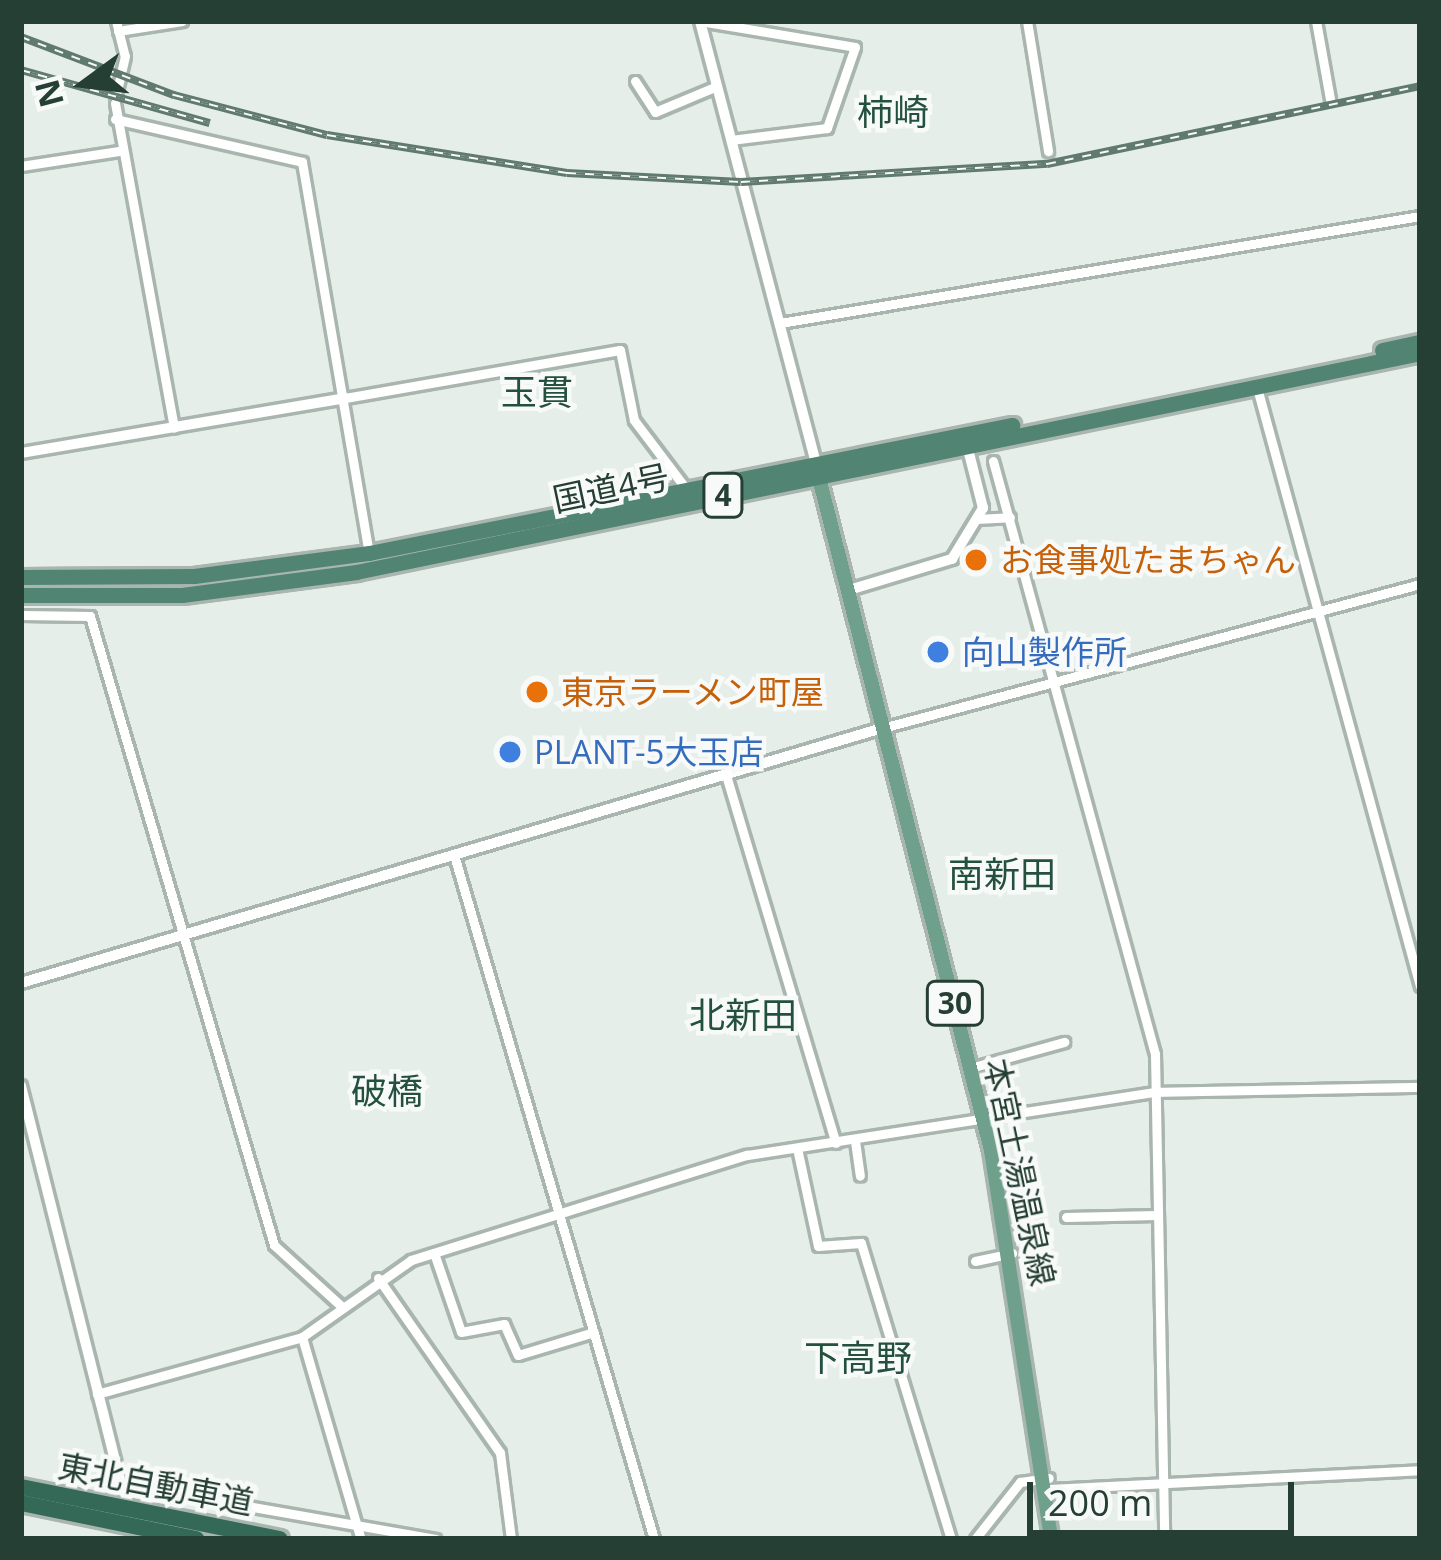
<!DOCTYPE html>
<meta charset="utf-8">
<style>
body{margin:0}
#map{position:relative;width:1441px;height:1560px;overflow:hidden;background:#e6eee9;font-family:"Open Sans","Noto Sans JP",sans-serif}
div>[style]{position:absolute}
.roads{filter:drop-shadow(3px 0 #a9b6af) drop-shadow(-3px 0 #a9b6af) drop-shadow(0 3px #a9b6af) drop-shadow(0 -3px #a9b6af)}
.minor>*{height:9px;margin:-4.5px;padding:0 4.5px;transform-origin:4.5px;border-radius:4.5px;background:#fff}
.tertiary>*{height:10px;margin:-5px;padding:0 5px;transform-origin:5px;border-radius:5px;background:#fff}
.primary>*{height:14px;margin:-7px;padding:0 7px;transform-origin:7px;border-radius:7px;background:#6ea08c}
.trunk>*{height:15px;margin:-7.5px;padding:0 7.5px;transform-origin:7.5px;border-radius:7.5px;background:#518472}
.motorway>*{height:16px;margin:-8px;padding:0 8px;transform-origin:8px;border-radius:8px;background:#346957}
.rail>*{height:8px;margin-top:-4px;transform-origin:0;background:repeating-linear-gradient(90deg,#f7faf8 0 9px,#617a70 0 18px);box-sizing:border-box;border-block:3px solid #617a70}
.dots>*{width:33px;height:33px;translate:-50% -50%;box-sizing:border-box;border:6px solid #f7faf8;border-radius:50%}
span{translate:-50% -50%;white-space:nowrap;text-align:center;line-height:1.15;-webkit-text-stroke:9px #f7faf8;paint-order:stroke}
.shield-label span{padding:3px 9px;background:#f7faf8;border:3px solid;border-radius:9px;-webkit-text-stroke-width:0}
.shield-label{font-size:30px;color:#263f35;font-weight:700}
.street-label{font-size:33px;color:#263f35}
.food-label{font-size:33px;color:#c56008}
.left{translate:0 -50%;text-align:left}
.shop-label{font-size:33px;color:#366cbe}
.neighbourhood-label{font-size:36px;color:#23503f}
.frame{position:absolute;inset:0;border:24px solid #263f35;pointer-events:none}
.north{position:absolute;left:24px;top:24px;width:120px;height:120px;-webkit-text-stroke:9px #f7faf8;paint-order:stroke;rotate:255deg;font-size:33px;font-weight:700;line-height:48px;text-align:center;color:#263f35}
.north::after{content:'';display:block;margin:auto;width:42px;height:54px;background:#263f35;clip-path:polygon(50% 0,100% 100%,50% 72%,0 100%)}
.scale{position:absolute;left:1027px;top:1482px;width:267px;height:54px;box-sizing:border-box;border:6px solid #263f35;border-top:0;padding-left:15px;font-size:36px;line-height:42px;white-space:nowrap;color:#263f35;-webkit-text-stroke:9px #f7faf8;paint-order:stroke}
</style>
<div id="map">
<div class="roads">
<div class="minor">
<div style="left:116px;top:21px;width:36px;rotate:76deg"></div>
<div style="left:125px;top:56px;width:37px;rotate:103deg"></div>
<div style="left:700px;top:21px;width:157px;rotate:9.5deg"></div>
<div style="left:855px;top:47px;width:86px;rotate:109.1deg"></div>
<div style="left:827px;top:128px;width:97px;rotate:172.9deg"></div>
<div style="left:1027px;top:21px;width:132px;rotate:80.8deg"></div>
<div style="left:1316px;top:21px;width:79px;rotate:79.8deg"></div>
<div style="left:118px;top:31px;width:65px;rotate:-8.9deg"></div>
<div style="left:635px;top:81px;width:37px;rotate:57deg"></div>
<div style="left:655px;top:112px;width:67px;rotate:-22.8deg"></div>
<div style="left:115px;top:103px;width:330px;rotate:79.7deg"></div>
<div style="left:115px;top:119px;width:192px;rotate:12.9deg"></div>
<div style="left:302px;top:162px;width:397px;rotate:80.3deg"></div>
<div style="left:21px;top:166px;width:99px;rotate:-8.7deg"></div>
<div style="left:780px;top:323px;width:649px;rotate:-9.49deg"></div>
<div style="left:1256px;top:384px;width:624px;rotate:74.76deg"></div>
<div style="left:345px;top:398px;width:279px;rotate:-9.9deg"></div>
<div style="left:620px;top:350px;width:71px;rotate:78.7deg"></div>
<div style="left:634px;top:420px;width:88px;rotate:52.9deg"></div>
<div style="left:993px;top:461px;width:615px;rotate:74.72deg"></div>
<div style="left:1155px;top:1054px;width:485px;rotate:88.9deg"></div>
<div style="left:976px;top:519px;width:34px;rotate:-3deg"></div>
<div style="left:21px;top:615px;width:69px;rotate:0.8deg"></div>
<div style="left:90px;top:616px;width:655px;rotate:73.69deg"></div>
<div style="left:274px;top:1245px;width:89px;rotate:42.3deg"></div>
<div style="left:886px;top:727px;width:553px;rotate:-14.99deg"></div>
<div style="left:726px;top:775px;width:384px;rotate:73.4deg"></div>
<div style="left:454px;top:855px;width:713px;rotate:73.7deg"></div>
<div style="left:970px;top:1068px;width:98px;rotate:-15.5deg"></div>
<div style="left:855px;top:1141px;width:35px;rotate:82deg"></div>
<div style="left:797px;top:1148px;width:100px;rotate:77.9deg"></div>
<div style="left:818px;top:1246px;width:43px;rotate:-4deg"></div>
<div style="left:861px;top:1243px;width:309px;rotate:73.1deg"></div>
<div style="left:1066px;top:1217px;width:91px;rotate:-1.3deg"></div>
<div style="left:434px;top:1253px;width:83px;rotate:71.1deg"></div>
<div style="left:461px;top:1332px;width:44px;rotate:-10.5deg"></div>
<div style="left:504px;top:1324px;width:34px;rotate:66deg"></div>
<div style="left:518px;top:1355px;width:79px;rotate:-16.8deg"></div>
<div style="left:975px;top:1261px;width:38px;rotate:-12deg"></div>
<div style="left:378px;top:1278px;width:213px;rotate:55.1deg"></div>
<div style="left:500px;top:1453px;width:87px;rotate:82.7deg"></div>
<div style="left:302px;top:1337px;width:208px;rotate:73.8deg"></div>
<div style="left:97px;top:1394px;width:213px;rotate:-15.5deg"></div>
<div style="left:302px;top:1337px;width:133px;rotate:-35.2deg"></div>
<div style="left:411px;top:1260px;width:352px;rotate:-17.4deg"></div>
<div style="left:747px;top:1155px;width:413px;rotate:-8.8deg"></div>
<div style="left:1155px;top:1092px;width:265px;rotate:-1.1deg"></div>
<div style="left:121px;top:1484px;width:319px;rotate:9.9deg"></div>
<div style="left:1049px;top:1489px;width:371px;rotate:-2.9deg"></div>
<div style="left:975px;top:1539px;width:73px;rotate:-51.7deg"></div>
<div style="left:1020px;top:1482px;width:29px;rotate:-8deg"></div>
</div>
<div class="tertiary">
<div style="left:700px;top:21px;width:464px;rotate:75.3deg"></div>
<div style="left:21px;top:453px;width:329px;rotate:-9.6deg"></div>
<div style="left:849px;top:590px;width:108px;rotate:-16.8deg"></div>
<div style="left:952px;top:559px;width:60px;rotate:-58.7deg"></div>
<div style="left:983px;top:508px;width:65px;rotate:-104.3deg"></div>
<div style="left:21px;top:983px;width:902px;rotate:-16.49deg"></div>
<div style="left:21px;top:1086px;width:418px;rotate:75.9deg"></div>
</div>
<div class="primary">
<div style="left:818px;top:474px;width:698px;rotate:75.65deg"></div>
<div style="left:991px;top:1150px;width:394px;rotate:81.2deg"></div>
</div>
<div class="trunk">
<div style="left:1382px;top:350px;width:39px;rotate:-12deg"></div>
<div style="left:21px;top:577px;width:173px;rotate:-0.3deg"></div>
<div style="left:194px;top:576px;width:177px;rotate:-7.5deg"></div>
<div style="left:369px;top:553px;width:656px;rotate:-11.26deg"></div>
<div style="left:21px;top:595px;width:161px"></div>
<div style="left:182px;top:595px;width:176px;rotate:-7.5deg"></div>
<div style="left:356px;top:572px;width:1086px;rotate:-11.63deg"></div>
</div>
<div class="motorway">
<div style="left:21px;top:1487px;width:264px;rotate:11.4deg"></div>
<div style="left:21px;top:1503px;width:179px;rotate:11.6deg"></div>
</div>
</div>
<div class="rail">
<div style="left:21px;top:37px;width:164px;rotate:20.8deg"></div>
<div style="left:174px;top:95px;width:158px;rotate:14.7deg"></div>
<div style="left:327px;top:135px;width:243px;rotate:9deg"></div>
<div style="left:567px;top:173px;width:174px;rotate:3deg"></div>
<div style="left:741px;top:182px;width:307px;rotate:-3.4deg"></div>
<div style="left:1047px;top:164px;width:381px;rotate:-11.8deg"></div>
<div style="left:21px;top:70px;width:196px;rotate:15.7deg"></div>
</div>
<div class="dots">
<div style="left:976px;top:560px;background:#e8710a"></div>
<div style="left:938px;top:652px;background:#3f7fe0"></div>
<div style="left:537px;top:692px;background:#e8710a"></div>
<div style="left:510px;top:752px;background:#3f7fe0"></div>
</div>
<div class="shield-label">
<span style="left:723px;top:495px">4</span>
<span style="left:955px;top:1003px">30</span>
</div>
<div class="street-label">
<span style="left:611px;top:488px;rotate:-12deg">国道4号</span>
<span style="left:1020px;top:1172px;rotate:78deg">本宮土湯温泉線</span>
<span style="left:156px;top:1484px;rotate:11deg">東北自動車道</span>
</div>
<div class="food-label">
<span class="left" style="left:1000px;top:560px">お食事処たまちゃん</span>
<span class="left" style="left:561px;top:692px">東京ラーメン町屋</span>
</div>
<div class="shop-label">
<span class="left" style="left:962px;top:652px">向山製作所</span>
<span class="left" style="left:534px;top:752px">PLANT-5大玉店</span>
</div>
<div class="neighbourhood-label">
<span style="left:893px;top:112px">柿崎</span>
<span style="left:537px;top:392px">玉貫</span>
<span style="left:1002px;top:874px">南新田</span>
<span style="left:743px;top:1015px">北新田</span>
<span style="left:387px;top:1091px">破橋</span>
<span style="left:858px;top:1358px">下高野</span>
</div>
<div class="frame"></div>
<div class="north">N</div>
<div class="scale">200 m</div>
</div>
